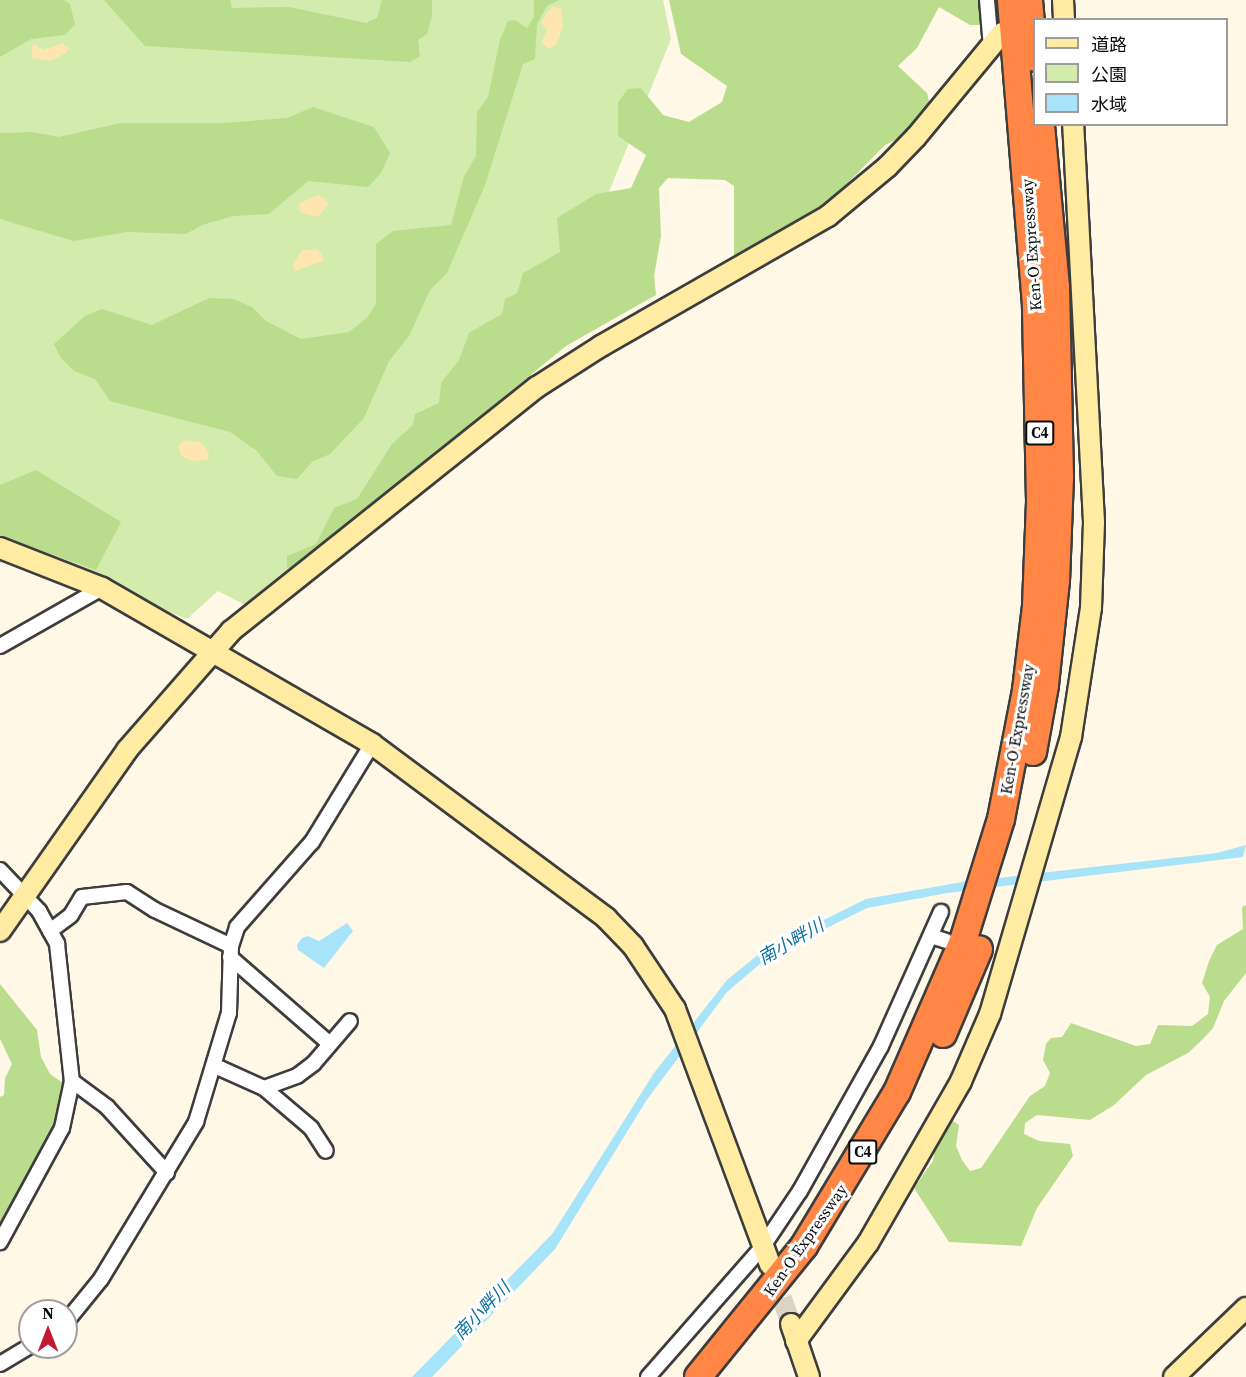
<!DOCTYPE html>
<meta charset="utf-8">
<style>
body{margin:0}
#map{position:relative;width:1246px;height:1377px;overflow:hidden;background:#fff8e6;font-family:"Source Serif 4","Noto Sans JP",serif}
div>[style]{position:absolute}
.green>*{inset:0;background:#d4ebae}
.forest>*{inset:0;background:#b9dd8c}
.sand>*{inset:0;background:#ffe5af}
.water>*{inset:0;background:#a7e4fa}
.secondary-tunnel>*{height:20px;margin-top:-10px;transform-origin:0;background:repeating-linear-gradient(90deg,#dad4c5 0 20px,transparent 0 30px)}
.roads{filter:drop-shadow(2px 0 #3d3d3d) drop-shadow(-2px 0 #3d3d3d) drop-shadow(0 2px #3d3d3d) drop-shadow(0 -2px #3d3d3d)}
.street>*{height:14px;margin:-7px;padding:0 7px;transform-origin:7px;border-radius:7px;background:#fff}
.secondary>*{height:20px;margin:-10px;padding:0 10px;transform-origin:10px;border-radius:10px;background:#ffeba1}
.highway>*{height:26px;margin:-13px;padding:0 13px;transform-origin:13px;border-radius:13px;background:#ff8644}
span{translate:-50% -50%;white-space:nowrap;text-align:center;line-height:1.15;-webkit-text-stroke:6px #fff;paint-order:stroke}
.shield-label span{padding:2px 4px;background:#fff;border:2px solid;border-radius:4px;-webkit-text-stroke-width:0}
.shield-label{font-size:15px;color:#0a0a0a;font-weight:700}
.street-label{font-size:16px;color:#0a0a0a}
.water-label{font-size:18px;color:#0c70a2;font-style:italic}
.legend{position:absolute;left:1033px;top:18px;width:195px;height:108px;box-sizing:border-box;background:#fff;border:2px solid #9d9d9d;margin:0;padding:8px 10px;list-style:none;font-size:18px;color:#0a0a0a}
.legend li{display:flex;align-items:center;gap:12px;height:30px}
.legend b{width:30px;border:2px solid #9d9d9d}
.north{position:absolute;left:18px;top:1299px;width:60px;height:60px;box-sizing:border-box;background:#fff;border:2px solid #9d9d9d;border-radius:50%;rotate:0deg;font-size:16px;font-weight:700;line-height:24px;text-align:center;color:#0a0a0a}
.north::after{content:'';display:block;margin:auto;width:21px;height:27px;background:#c21a33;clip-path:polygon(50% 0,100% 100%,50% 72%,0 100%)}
</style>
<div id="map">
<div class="green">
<div style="clip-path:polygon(0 0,663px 0,671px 39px,549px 340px,247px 606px,218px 591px,187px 619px,0 545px)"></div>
</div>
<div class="forest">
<div style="clip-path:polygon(0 0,64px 0,70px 4px,75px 24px,65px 35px,31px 39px,0 57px)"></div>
<div style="clip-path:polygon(104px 0,230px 0,232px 8px,289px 7px,366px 23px,377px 18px,382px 0,432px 0,432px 16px,427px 34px,418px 40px,420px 56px,410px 62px,145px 46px)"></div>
<div style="clip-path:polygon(534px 0,559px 0,547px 6px,537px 24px,535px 59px,523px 64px,485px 185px,447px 273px,430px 290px,409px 336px,389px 361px,364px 418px,330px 454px,312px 462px,297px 479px,277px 476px,257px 451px,230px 432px,110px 401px,95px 379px,74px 371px,61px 358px,54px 344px,85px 316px,102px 309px,152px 325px,209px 298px,233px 299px,252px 307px,266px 321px,301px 339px,349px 332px,367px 318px,376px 304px,376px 244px,393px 231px,451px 225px,464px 176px,476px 156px,477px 112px,488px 97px,500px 40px,508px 21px,515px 20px,527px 28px,534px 17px)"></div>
<div style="clip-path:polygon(669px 0,1000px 0,1000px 17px,981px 25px,970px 25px,939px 7px,917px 48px,898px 66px,927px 93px,930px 105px,901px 137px,885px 145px,834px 197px,778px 236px,734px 256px,734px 186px,725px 180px,668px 178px,659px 188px,661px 236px,654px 276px,656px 295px,566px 346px,293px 570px,287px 567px,287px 556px,316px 544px,334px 508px,357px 499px,392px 444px,413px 425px,415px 414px,439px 403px,441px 383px,459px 360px,469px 333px,502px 314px,505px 299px,517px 293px,523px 273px,560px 252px,557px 218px,596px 194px,631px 188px,646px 155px,618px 136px,618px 102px,628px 89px,641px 88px,663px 115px,689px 122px,722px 102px,727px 86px,681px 54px)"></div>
<div style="clip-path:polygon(313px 107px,374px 127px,390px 153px,381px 173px,368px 187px,308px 181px,269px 214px,233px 216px,202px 225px,186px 234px,127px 232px,74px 241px,0 219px,0 133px,32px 132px,59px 137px,120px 123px,224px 123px,287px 118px)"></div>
<div style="clip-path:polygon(36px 470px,121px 522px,96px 570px,0 536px,0 485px)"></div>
<div style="clip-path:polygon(1246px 905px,1246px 973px,1224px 1001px,1213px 1028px,1203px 1039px,1188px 1053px,1146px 1075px,1114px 1105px,1090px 1120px,1037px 1115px,1025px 1123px,1024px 1134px,1039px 1141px,1070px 1144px,1073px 1156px,1037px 1208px,1021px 1246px,949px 1242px,914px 1188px,933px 1161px,935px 1146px,944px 1131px,953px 1121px,959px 1125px,956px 1146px,962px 1160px,970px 1171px,981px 1168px,1030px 1096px,1045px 1086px,1050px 1073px,1043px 1060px,1046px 1044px,1051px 1038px,1062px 1037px,1071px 1023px,1136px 1046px,1150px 1044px,1158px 1025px,1192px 1026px,1208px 1014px,1210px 997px,1202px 983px,1209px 961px,1217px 945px,1243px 929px,1242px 907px)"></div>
<div style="clip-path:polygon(0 984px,37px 1030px,41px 1057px,50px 1074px,63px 1083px,63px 1102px,54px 1127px,8px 1221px,0 1224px,0 1097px,4px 1095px,5px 1078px,12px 1064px,0 1039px)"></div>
</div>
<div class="sand">
<div style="clip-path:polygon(552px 6px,561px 9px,563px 26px,556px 45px,549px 49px,541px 43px,547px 31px,541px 22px)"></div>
<div style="clip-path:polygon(62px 43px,69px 48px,66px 53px,51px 61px,31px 58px,33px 44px,44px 50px)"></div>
<div style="clip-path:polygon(319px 195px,329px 203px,318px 217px,299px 212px,300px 203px)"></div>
<div style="clip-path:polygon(302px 250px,318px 250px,325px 260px,295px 271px,293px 264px)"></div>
<div style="clip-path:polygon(185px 440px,202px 443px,209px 454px,208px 460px,192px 461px,181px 456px,178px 446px)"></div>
</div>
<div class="water">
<div style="clip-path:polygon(1246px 845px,1243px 857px,947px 893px,867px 908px,768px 957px,727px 992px,646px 1101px,555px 1249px,432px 1377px,412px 1377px,553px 1233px,654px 1073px,727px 980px,765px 949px,866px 899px,962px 882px,1217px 853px)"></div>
<div style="clip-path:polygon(347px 923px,353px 931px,324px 968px,298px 950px,297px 945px,302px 938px,308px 936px,319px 941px)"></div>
</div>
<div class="secondary-tunnel">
<div style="left:772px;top:1270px;width:57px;rotate:70.6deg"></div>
</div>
<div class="roads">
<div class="street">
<div style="left:987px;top:0;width:48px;rotate:85.2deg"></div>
<div style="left:0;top:646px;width:117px;rotate:-29.6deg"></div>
<div style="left:0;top:870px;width:57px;rotate:46.4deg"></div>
<div style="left:39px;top:911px;width:38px;rotate:61deg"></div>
<div style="left:57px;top:944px;width:138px;rotate:83.8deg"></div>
<div style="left:72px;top:1081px;width:48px;rotate:102deg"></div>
<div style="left:62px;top:1128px;width:130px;rotate:118.5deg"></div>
<div style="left:50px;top:931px;width:26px;rotate:-37deg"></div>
<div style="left:71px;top:915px;width:21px;rotate:-59deg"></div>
<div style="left:82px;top:897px;width:45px;rotate:-6.3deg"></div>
<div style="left:127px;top:892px;width:33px;rotate:33deg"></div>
<div style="left:155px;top:910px;width:84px;rotate:25.3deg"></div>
<div style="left:931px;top:936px;width:16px;rotate:18deg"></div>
<div style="left:230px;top:957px;width:131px;rotate:41deg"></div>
<div style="left:215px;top:1066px;width:54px;rotate:24.2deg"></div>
<div style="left:264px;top:1088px;width:62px;rotate:40.4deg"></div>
<div style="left:311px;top:1128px;width:27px;rotate:57deg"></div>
<div style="left:72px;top:1081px;width:44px;rotate:36.6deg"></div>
<div style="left:107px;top:1107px;width:89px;rotate:47.7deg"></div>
<div style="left:264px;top:1088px;width:35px;rotate:-20deg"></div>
<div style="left:297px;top:1076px;width:21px;rotate:-37deg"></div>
<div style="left:314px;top:1063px;width:55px;rotate:-49.4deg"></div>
<div style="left:66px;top:1322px;width:55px;rotate:-50.9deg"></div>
<div style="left:101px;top:1279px;width:184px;rotate:-58.8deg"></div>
<div style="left:196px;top:1122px;width:114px;rotate:-73.2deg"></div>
<div style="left:229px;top:1013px;width:67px;rotate:-88.3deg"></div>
<div style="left:231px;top:946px;width:20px;rotate:-72deg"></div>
<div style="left:237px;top:927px;width:113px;rotate:-48.6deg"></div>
<div style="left:312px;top:842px;width:115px;rotate:-58.5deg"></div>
<div style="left:0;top:1364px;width:35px;rotate:-31deg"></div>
<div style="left:648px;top:1377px;width:174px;rotate:-48.7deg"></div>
<div style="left:763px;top:1246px;width:66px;rotate:-56.1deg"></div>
<div style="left:800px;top:1191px;width:166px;rotate:-60.8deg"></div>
<div style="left:881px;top:1046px;width:147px;rotate:-65.9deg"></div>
</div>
<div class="secondary">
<div style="left:1063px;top:0;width:20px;rotate:87deg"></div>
<div style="left:0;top:548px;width:110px;rotate:21.4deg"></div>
<div style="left:102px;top:588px;width:312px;rotate:30deg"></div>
<div style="left:372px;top:744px;width:292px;rotate:36.6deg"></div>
<div style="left:606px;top:918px;width:39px;rotate:46deg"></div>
<div style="left:633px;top:946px;width:76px;rotate:56.3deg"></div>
<div style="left:675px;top:1009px;width:273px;rotate:69.6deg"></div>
<div style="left:0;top:931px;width:221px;rotate:-54.9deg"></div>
<div style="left:127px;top:750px;width:158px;rotate:-48.8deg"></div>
<div style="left:231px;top:631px;width:391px;rotate:-38.6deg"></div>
<div style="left:537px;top:387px;width:76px;rotate:-32.6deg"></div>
<div style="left:601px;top:346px;width:262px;rotate:-29.8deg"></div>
<div style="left:828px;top:216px;width:77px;rotate:-39.7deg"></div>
<div style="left:887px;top:167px;width:42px;rotate:-46deg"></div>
<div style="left:916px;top:137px;width:135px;rotate:-50.4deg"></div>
<div style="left:791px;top:1324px;width:56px;rotate:71.2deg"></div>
<div style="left:796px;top:1341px;width:122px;rotate:-53.7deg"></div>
<div style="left:868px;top:1243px;width:187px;rotate:-60.1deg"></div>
<div style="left:961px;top:1081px;width:73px;rotate:-66.6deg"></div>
<div style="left:990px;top:1014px;width:289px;rotate:-73.7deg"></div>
<div style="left:1071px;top:737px;width:131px;rotate:-81.2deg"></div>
<div style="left:1091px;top:608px;width:86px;rotate:-88deg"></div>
<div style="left:1094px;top:522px;width:399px;rotate:-93deg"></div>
<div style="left:1174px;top:1377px;width:100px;rotate:-43.8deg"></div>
</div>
<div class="highway">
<div style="left:1029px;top:0;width:58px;rotate:85.1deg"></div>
<div style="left:1033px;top:752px;width:68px;rotate:-79.8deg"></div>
<div style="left:1045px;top:685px;width:105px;rotate:-84deg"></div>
<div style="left:1056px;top:581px;width:103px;rotate:-87.8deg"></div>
<div style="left:1060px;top:478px;width:191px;rotate:-91.2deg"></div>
<div style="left:1056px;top:287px;width:164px;rotate:-95.3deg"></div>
<div style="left:943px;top:1034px;width:92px;rotate:-67deg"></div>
<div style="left:698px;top:1377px;width:169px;rotate:-51deg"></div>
<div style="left:804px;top:1246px;width:180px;rotate:-58.9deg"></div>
<div style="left:897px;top:1092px;width:165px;rotate:-66.4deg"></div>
<div style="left:963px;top:941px;width:128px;rotate:-72.7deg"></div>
<div style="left:1001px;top:819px;width:131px;rotate:-79deg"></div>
<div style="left:1026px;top:690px;width:85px;rotate:-83.2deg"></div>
<div style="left:1036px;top:606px;width:105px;rotate:-87.8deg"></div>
<div style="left:1040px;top:501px;width:196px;rotate:-91.2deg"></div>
<div style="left:1036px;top:305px;width:306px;rotate:-94.7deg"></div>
</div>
</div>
<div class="shield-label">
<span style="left:1040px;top:433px">C4</span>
<span style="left:863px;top:1152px">C4</span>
</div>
<div class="street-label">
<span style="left:1031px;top:245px;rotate:-94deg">Ken-O Expressway</span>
<span style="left:1017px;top:729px;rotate:-80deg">Ken-O Expressway</span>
<span style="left:805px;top:1240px;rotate:-55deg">Ken-O Expressway</span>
</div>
<div class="water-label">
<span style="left:791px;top:942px;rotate:-30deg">南小畔川</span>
<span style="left:482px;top:1311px;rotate:-46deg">南小畔川</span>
</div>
<ul class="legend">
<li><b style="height:8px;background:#ffeba1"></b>道路</li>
<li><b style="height:16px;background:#d4ebae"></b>公園</li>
<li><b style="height:16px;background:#a7e4fa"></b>水域</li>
</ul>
<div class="north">N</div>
</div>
